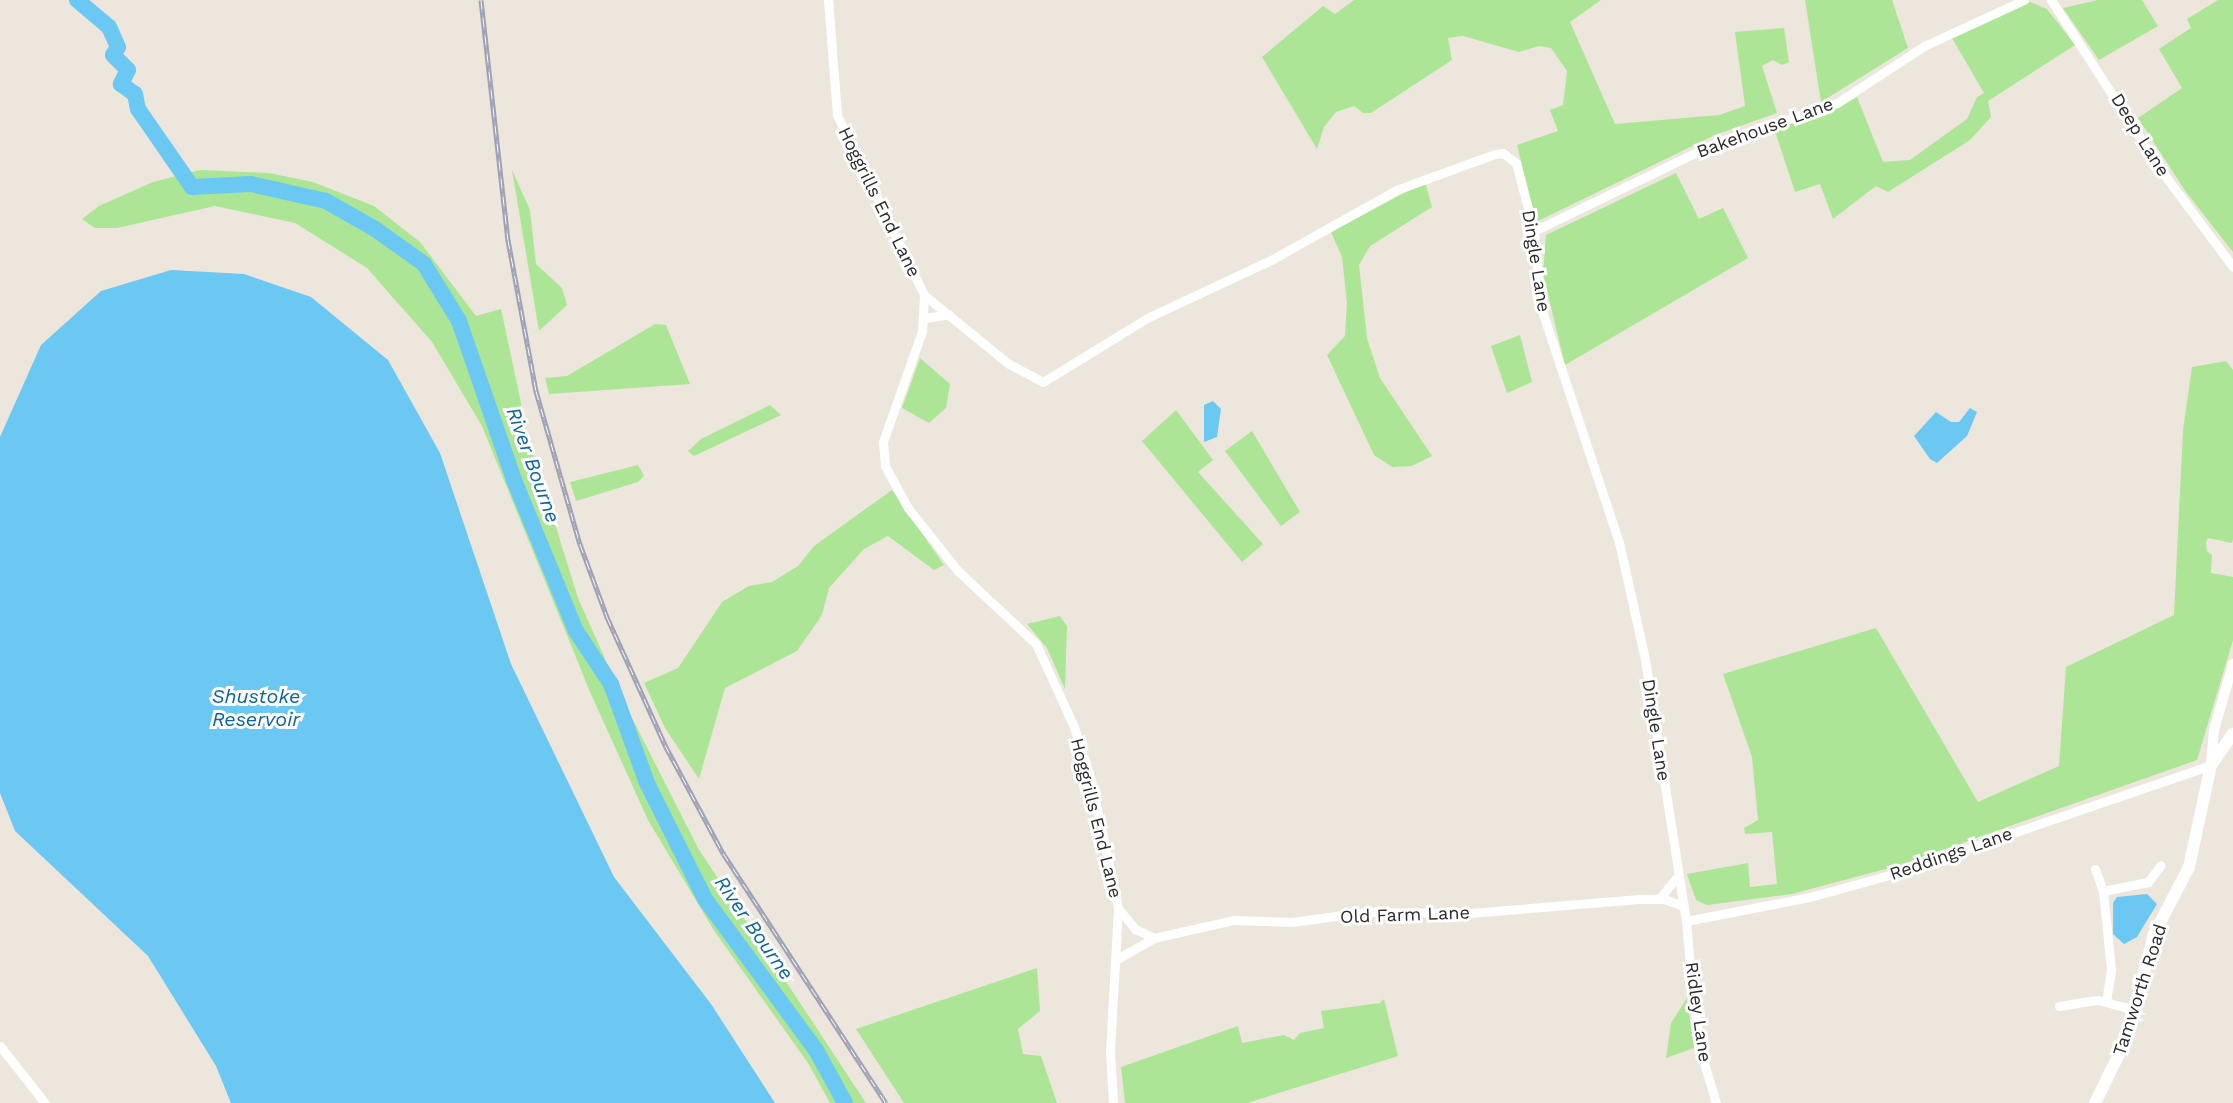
<!DOCTYPE html>
<style>
body{margin:0}
#map{position:relative;width:2233px;height:1103px;overflow:hidden;background:#ede6dc;font-family:"Work Sans",sans-serif}
div>[style]{position:absolute}
.green>*{inset:0;background:#ade596}
.water>*{inset:0;background:#6bc8f2}
.river>*{height:16px;margin:-8px;padding:0 8px;transform-origin:8px;border-radius:8px;background:#6bc8f2}
.minor>*{height:9px;margin:-4.5px;padding:0 4.5px;transform-origin:4.5px;border-radius:4.5px;background:#fff}
.tertiary>*{height:10px;margin:-5px;padding:0 5px;transform-origin:5px;border-radius:5px;background:#fff}
.secondary>*{height:12px;margin:-6px;padding:0 6px;transform-origin:6px;border-radius:6px;background:#fff}
.rail>*{height:5px;margin-top:-2.5px;transform-origin:0;background:repeating-linear-gradient(90deg,#fff 0 9px,#9ea1b5 0 18px);box-sizing:border-box;border-block:2px solid #9ea1b5}
span{translate:-50% -50%;white-space:nowrap;text-align:center;line-height:1.15;-webkit-text-stroke:6px #fff;paint-order:stroke}
.street-label{font-size:18px;color:#2a2a2a}
.water-label{font-size:20px;color:#09649f;font-style:italic}
</style>
<div id="map">
<div class="green">
<div style="clip-path:polygon(1354px 0,1601px 0,1570px 22px,1615px 124px,1719px 115px,1745px 106px,1735px 32px,1784px 28px,1789px 62px,1782px 65px,1773px 60px,1762px 66px,1777px 113px,1715px 135px,1536px 222px,1517px 145px,1558px 131px,1550px 110px,1563px 105px,1567px 71px,1551px 48px,1539px 46px,1519px 52px,1463px 36px,1448px 38px,1452px 60px,1371px 113px,1363px 113px,1354px 106px,1336px 112px,1324px 127px,1317px 149px,1262px 57px,1323px 6px,1335px 14px)"></div>
<div style="clip-path:polygon(1805px 0,1892px 0,1908px 48px,1821px 102px)"></div>
<div style="clip-path:polygon(2098px 0,2142px 0,2158px 26px,2099px 60px,2063px 8px)"></div>
<div style="clip-path:polygon(2218px 0,2233px 0,2233px 252px,2186px 192px,2138px 118px,2182px 88px,2159px 49px,2191px 28px,2187px 19px)"></div>
<div style="clip-path:polygon(2030px 2px,2047px 9px,2075px 45px,1988px 101px,1991px 117px,1970px 140px,1888px 192px,1876px 186px,1833px 219px,1820px 184px,1795px 192px,1774px 128px,1824px 116px,1857px 97px,1883px 162px,1910px 160px,1967px 119px,1977px 97px,1984px 93px,1952px 38px)"></div>
<div style="clip-path:polygon(200px 170px,269px 173px,313px 182px,374px 206px,420px 242px,476px 316px,501px 309px,529px 440px,578px 598px,626px 706px,698px 848px,866px 1103px,830px 1103px,808px 1063px,713px 929px,648px 820px,590px 692px,482px 426px,432px 342px,367px 268px,295px 223px,215px 206px,117px 228px,95px 228px,82px 219px,99px 206px,153px 182px)"></div>
<div style="clip-path:polygon(512px 170px,530px 210px,536px 264px,562px 288px,567px 305px,539px 331px)"></div>
<div style="clip-path:polygon(1676px 173px,1699px 219px,1723px 208px,1748px 258px,1565px 365px,1543px 274px,1546px 235px)"></div>
<div style="clip-path:polygon(1425px 182px,1432px 207px,1370px 246px,1359px 265px,1367px 338px,1380px 378px,1432px 456px,1412px 466px,1392px 467px,1374px 455px,1327px 355px,1345px 336px,1347px 303px,1342px 257px,1331px 232px)"></div>
<div style="clip-path:polygon(655px 324px,666px 325px,690px 384px,549px 394px,545px 378px,567px 376px)"></div>
<div style="clip-path:polygon(1520px 335px,1532px 382px,1507px 393px,1491px 346px)"></div>
<div style="clip-path:polygon(920px 358px,950px 384px,946px 408px,929px 423px,902px 408px)"></div>
<div style="clip-path:polygon(2226px 361px,2233px 370px,2233px 539px,2232px 543px,2208px 538px,2206px 542px,2207px 551px,2212px 555px,2211px 573px,2233px 577px,2233px 640px,2197px 760px,1897px 866px,1792px 894px,1707px 905px,1696px 900px,1687px 874px,1748px 863px,1750px 887px,1777px 884px,1772px 832px,1745px 834px,1744px 828px,1758px 820px,1752px 757px,1723px 674px,1876px 628px,1978px 802px,2059px 766px,2066px 667px,2174px 615px,2183px 430px,2192px 367px)"></div>
<div style="clip-path:polygon(770px 405px,781px 415px,694px 456px,688px 451px,701px 439px)"></div>
<div style="clip-path:polygon(1176px 410px,1213px 460px,1198px 472px,1263px 544px,1242px 562px,1142px 441px)"></div>
<div style="clip-path:polygon(1252px 431px,1300px 512px,1281px 526px,1225px 451px)"></div>
<div style="clip-path:polygon(638px 465px,644px 476px,638px 482px,576px 501px,570px 482px)"></div>
<div style="clip-path:polygon(892px 490px,944px 565px,934px 570px,888px 536px,864px 549px,829px 588px,822px 615px,797px 651px,725px 688px,699px 779px,665px 728px,644px 683px,678px 668px,722px 602px,749px 586px,772px 582px,798px 566px,814px 546px)"></div>
<div style="clip-path:polygon(1060px 616px,1067px 626px,1065px 689px,1047px 648px,1027px 624px)"></div>
<div style="clip-path:polygon(1037px 968px,1040px 1011px,1018px 1029px,1023px 1054px,1041px 1056px,1057px 1103px,904px 1103px,856px 1029px)"></div>
<div style="clip-path:polygon(1687px 998px,1694px 1048px,1666px 1058px,1671px 1023px)"></div>
<div style="clip-path:polygon(1384px 999px,1398px 1056px,1247px 1103px,1125px 1103px,1121px 1067px,1238px 1026px,1242px 1043px,1284px 1035px,1294px 1040px,1300px 1033px,1324px 1028px,1321px 1011px,1380px 1003px)"></div>
</div>
<div class="water">
<div style="clip-path:polygon(171px 270px,244px 274px,311px 297px,388px 360px,440px 453px,511px 664px,614px 877px,711px 1004px,775px 1103px,231px 1103px,216px 1066px,148px 956px,15px 831px,0 793px,0 437px,41px 345px,101px 291px)"></div>
<div style="clip-path:polygon(1213px 401px,1221px 409px,1217px 437px,1204px 442px,1204px 405px)"></div>
<div style="clip-path:polygon(1970px 408px,1977px 412px,1967px 436px,1937px 463px,1930px 459px,1914px 436px,1936px 412px,1951px 422px,1959px 422px)"></div>
<div style="clip-path:polygon(2147px 894px,2157px 904px,2137px 937px,2124px 944px,2113px 934px,2113px 903px,2117px 897px)"></div>
</div>
<div class="river">
<div style="left:77px;top:0;width:42px;rotate:40.2deg"></div>
<div style="left:109px;top:27px;width:22px;rotate:66deg"></div>
<div style="left:118px;top:47px;width:9px;rotate:122deg"></div>
<div style="left:113px;top:55px;width:21px;rotate:45deg"></div>
<div style="left:128px;top:70px;width:16px;rotate:117deg"></div>
<div style="left:121px;top:84px;width:17px;rotate:36deg"></div>
<div style="left:135px;top:94px;width:15px;rotate:79deg"></div>
<div style="left:138px;top:109px;width:95px;rotate:55.3deg"></div>
<div style="left:192px;top:187px;width:59px;rotate:-2.9deg"></div>
<div style="left:251px;top:184px;width:77px;rotate:12.8deg"></div>
<div style="left:326px;top:201px;width:56px;rotate:29.7deg"></div>
<div style="left:375px;top:229px;width:60px;rotate:35.5deg"></div>
<div style="left:424px;top:264px;width:67px;rotate:58.4deg"></div>
<div style="left:459px;top:321px;width:168px;rotate:70.9deg"></div>
<div style="left:514px;top:480px;width:163px;rotate:67.7deg"></div>
<div style="left:576px;top:631px;width:64px;rotate:56.6deg"></div>
<div style="left:611px;top:684px;width:105px;rotate:70deg"></div>
<div style="left:647px;top:783px;width:130px;rotate:63.4deg"></div>
<div style="left:705px;top:899px;width:187px;rotate:53.7deg"></div>
<div style="left:816px;top:1050px;width:60px;rotate:61.3deg"></div>
</div>
<div class="minor">
<div style="left:828px;top:0;width:115px;rotate:85.5deg"></div>
<div style="left:837px;top:115px;width:200px;rotate:64.2deg"></div>
<div style="left:924px;top:295px;width:36px;rotate:93deg"></div>
<div style="left:922px;top:331px;width:118px;rotate:109.4deg"></div>
<div style="left:883px;top:442px;width:24px;rotate:85deg"></div>
<div style="left:885px;top:466px;width:48px;rotate:61.3deg"></div>
<div style="left:908px;top:508px;width:80px;rotate:51.6deg"></div>
<div style="left:958px;top:571px;width:107px;rotate:43.1deg"></div>
<div style="left:1036px;top:644px;width:91px;rotate:65.4deg"></div>
<div style="left:1074px;top:727px;width:56px;rotate:72.2deg"></div>
<div style="left:1091px;top:780px;width:131px;rotate:78.1deg"></div>
<div style="left:1118px;top:908px;width:143px;rotate:93.2deg"></div>
<div style="left:1110px;top:1051px;width:52px;rotate:86.7deg"></div>
<div style="left:2051px;top:0;width:206px;rotate:57.1deg"></div>
<div style="left:2163px;top:173px;width:117px;rotate:53.3deg"></div>
<div style="left:1534px;top:231px;width:201px;rotate:-25.9deg"></div>
<div style="left:1715px;top:143px;width:128px;rotate:-18.2deg"></div>
<div style="left:1837px;top:103px;width:104px;rotate:-33.2deg"></div>
<div style="left:1924px;top:46px;width:110px;rotate:-24.7deg"></div>
<div style="left:924px;top:295px;width:109px;rotate:39.1deg"></div>
<div style="left:1009px;top:364px;width:38px;rotate:28deg"></div>
<div style="left:1043px;top:382px;width:122px;rotate:-31.6deg"></div>
<div style="left:1147px;top:318px;width:137px;rotate:-25.1deg"></div>
<div style="left:1271px;top:260px;width:143px;rotate:-29.2deg"></div>
<div style="left:1396px;top:190px;width:105px;rotate:-20deg"></div>
<div style="left:1495px;top:154px;width:8px;rotate:-7deg"></div>
<div style="left:1503px;top:153px;width:16px;rotate:38deg"></div>
<div style="left:1516px;top:163px;width:70px;rotate:75.2deg"></div>
<div style="left:1534px;top:231px;width:77px;rotate:84.8deg"></div>
<div style="left:1541px;top:308px;width:247px;rotate:71.6deg"></div>
<div style="left:1619px;top:542px;width:120px;rotate:77.5deg"></div>
<div style="left:1645px;top:659px;width:265px;rotate:81.1deg"></div>
<div style="left:1686px;top:921px;width:79px;rotate:84.9deg"></div>
<div style="left:1693px;top:1000px;width:57px;rotate:80.9deg"></div>
<div style="left:1702px;top:1056px;width:49px;rotate:73.4deg"></div>
<div style="left:925px;top:318px;width:24px;rotate:-9deg"></div>
<div style="left:2095px;top:869px;width:23px;rotate:70deg"></div>
<div style="left:2103px;top:891px;width:79px;rotate:84.2deg"></div>
<div style="left:2111px;top:970px;width:31px;rotate:99deg"></div>
<div style="left:2103px;top:891px;width:46px;rotate:-11.3deg"></div>
<div style="left:2148px;top:882px;width:21px;rotate:-53deg"></div>
<div style="left:1659px;top:899px;width:28px;rotate:-51deg"></div>
<div style="left:1118px;top:908px;width:27px;rotate:51deg"></div>
<div style="left:1135px;top:929px;width:21px;rotate:25deg"></div>
<div style="left:1686px;top:921px;width:126px;rotate:-11deg"></div>
<div style="left:1810px;top:897px;width:86px;rotate:-15.5deg"></div>
<div style="left:1893px;top:874px;width:336px;rotate:-18.9deg"></div>
<div style="left:1117px;top:959px;width:43px;rotate:-29.6deg"></div>
<div style="left:1154px;top:938px;width:81px;rotate:-12.8deg"></div>
<div style="left:1233px;top:920px;width:59px;rotate:1.9deg"></div>
<div style="left:1292px;top:922px;width:74px;rotate:-7.8deg"></div>
<div style="left:1365px;top:912px;width:105px;rotate:0.5deg"></div>
<div style="left:1470px;top:913px;width:173px;rotate:-4.7deg"></div>
<div style="left:1642px;top:899px;width:22px"></div>
<div style="left:1664px;top:899px;width:20px;rotate:20deg"></div>
<div style="left:2059px;top:1006px;width:39px;rotate:-9deg"></div>
<div style="left:2098px;top:1000px;width:39px;rotate:15deg"></div>
<div style="left:0;top:1046px;width:73px;rotate:51.7deg"></div>
</div>
<div class="tertiary">
<div style="left:2211px;top:765px;width:35px;rotate:-85deg"></div>
<div style="left:2214px;top:730px;width:69px;rotate:-73.9deg"></div>
</div>
<div class="secondary">
<div style="left:2095px;top:1103px;width:75px;rotate:-63.8deg"></div>
<div style="left:2128px;top:1036px;width:105px;rotate:-75.7deg"></div>
<div style="left:2154px;top:934px;width:76px;rotate:-62.4deg"></div>
<div style="left:2189px;top:867px;width:104px;rotate:-77.8deg"></div>
<div style="left:2211px;top:765px;width:38px;rotate:-55deg"></div>
</div>
<div class="rail">
<div style="left:481px;top:0;width:242px;rotate:83.6deg"></div>
<div style="left:508px;top:240px;width:154px;rotate:79.5deg"></div>
<div style="left:536px;top:391px;width:159px;rotate:74deg"></div>
<div style="left:580px;top:544px;width:78px;rotate:69.7deg"></div>
<div style="left:607px;top:617px;width:141px;rotate:65.6deg"></div>
<div style="left:665px;top:745px;width:123px;rotate:61.8deg"></div>
<div style="left:723px;top:853px;width:298px;rotate:56.9deg"></div>
</div>
<div class="street-label">
<span style="left:1765px;top:128px;rotate:-20deg">Bakehouse Lane</span>
<span style="left:2140px;top:135px;rotate:58deg">Deep Lane</span>
<span style="left:879px;top:202px;rotate:64deg">Hoggrills End Lane</span>
<span style="left:1536px;top:261px;rotate:81deg">Dingle Lane</span>
<span style="left:1656px;top:730px;rotate:81deg">Dingle Lane</span>
<span style="left:1096px;top:818px;rotate:76deg">Hoggrills End Lane</span>
<span style="left:1951px;top:854px;rotate:-19deg">Reddings Lane</span>
<span style="left:1405px;top:915px;rotate:-2deg">Old Farm Lane</span>
<span style="left:2140px;top:990px;rotate:-72deg">Tamworth Road</span>
<span style="left:1698px;top:1012px;rotate:82deg">Ridley Lane</span>
</div>
<div class="water-label">
<span style="left:533px;top:465px;rotate:70deg">River Bourne</span>
<span style="left:256px;top:708px">Shustoke<br>Reservoir</span>
<span style="left:754px;top:928px;rotate:55deg">River Bourne</span>
</div>
</div>
